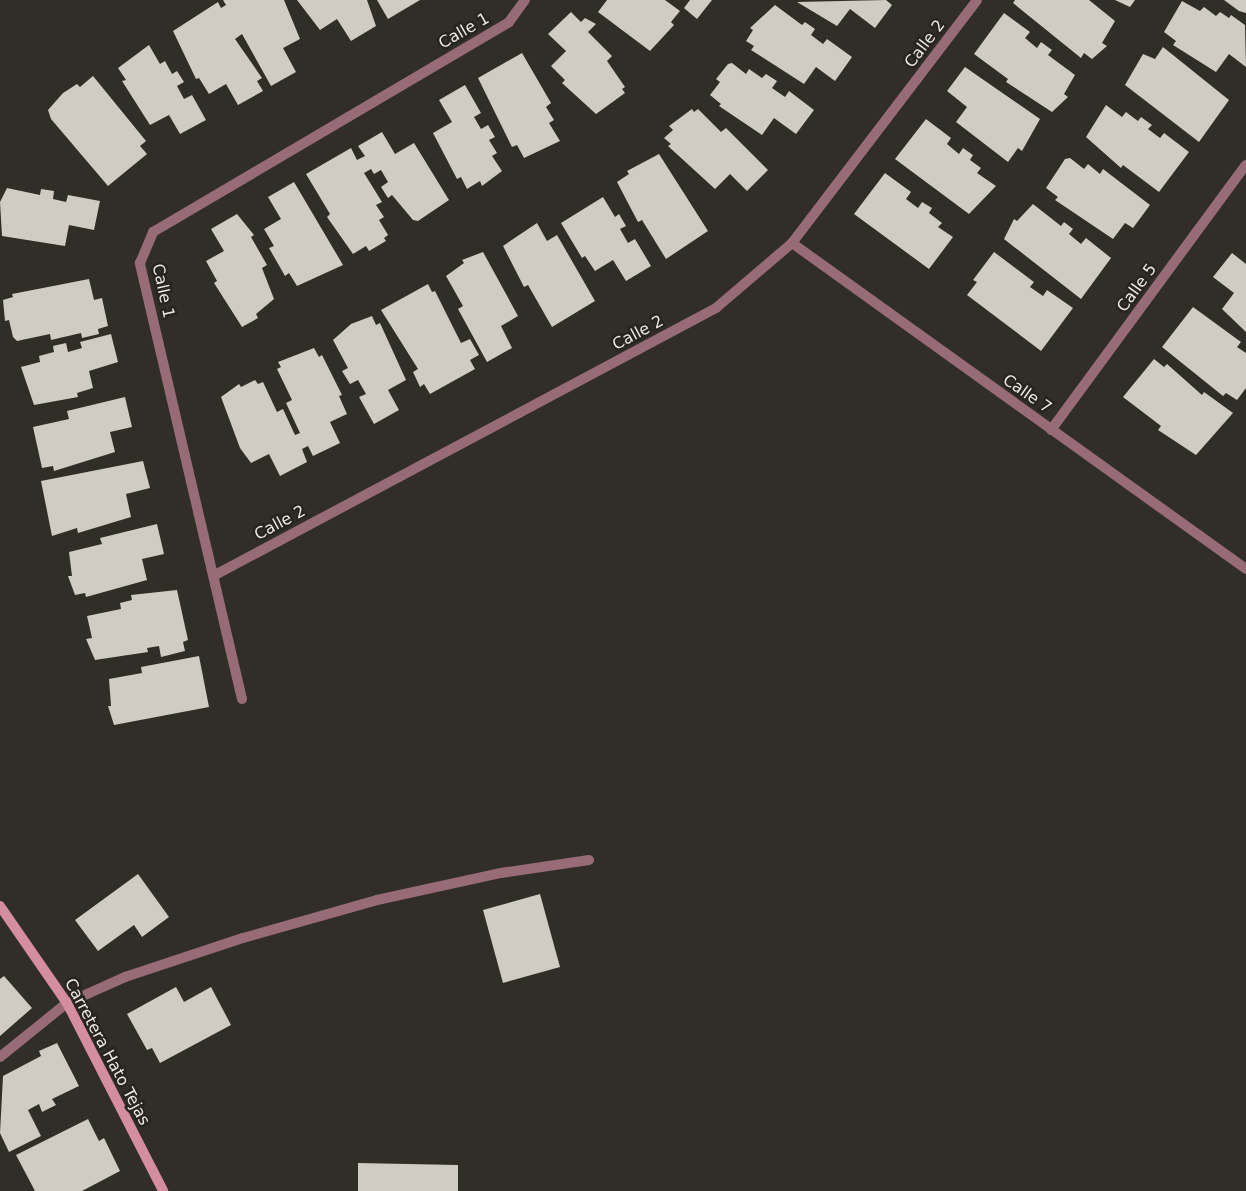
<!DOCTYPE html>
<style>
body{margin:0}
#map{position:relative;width:1246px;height:1191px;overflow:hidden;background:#312e27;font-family:"DejaVu Sans",sans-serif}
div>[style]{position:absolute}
.building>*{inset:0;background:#d0cbc3}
.street>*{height:10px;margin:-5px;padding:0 5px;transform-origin:5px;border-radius:5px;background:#986c76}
.secondary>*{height:10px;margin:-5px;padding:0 5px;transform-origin:5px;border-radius:5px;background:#d48e9e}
span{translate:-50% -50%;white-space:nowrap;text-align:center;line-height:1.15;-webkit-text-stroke:5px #28241e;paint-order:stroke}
.street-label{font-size:16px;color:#ebe9e5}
</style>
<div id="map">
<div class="building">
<div style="clip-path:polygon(223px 0,284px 0,300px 39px,283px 48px,296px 72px,271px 86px,242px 34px,235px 39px,262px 78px,257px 81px,263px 91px,238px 105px,226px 84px,209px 94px,199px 78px,196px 79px,173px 31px,218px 2px,221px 8px,226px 5px)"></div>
<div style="clip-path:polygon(297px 0,367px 0,376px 26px,351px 41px,337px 19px,320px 30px)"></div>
<div style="clip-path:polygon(377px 0,420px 0,388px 19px)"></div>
<div style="clip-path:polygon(607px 0,665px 0,680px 11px,671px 22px,674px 25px,650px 51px,598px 12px)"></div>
<div style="clip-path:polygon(690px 0,712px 0,697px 19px,684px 8px)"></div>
<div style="clip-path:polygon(886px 0,892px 5px,875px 28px,850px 9px,837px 26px,797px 2px)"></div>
<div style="clip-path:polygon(1015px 0,1089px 0,1115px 21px,1102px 43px,1107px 46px,1092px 59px,1084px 53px,1081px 58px,1013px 3px)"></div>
<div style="clip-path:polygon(1115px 0,1135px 0,1130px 7px)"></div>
<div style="clip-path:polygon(1224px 0,1246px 0,1246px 13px,1239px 11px)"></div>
<div style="clip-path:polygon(1182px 1px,1200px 11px,1204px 7px,1216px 16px,1220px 12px,1229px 18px,1231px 15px,1245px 25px,1246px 67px,1229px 54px,1216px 72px,1173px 45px,1176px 41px,1164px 32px)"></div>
<div style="clip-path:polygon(775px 5px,802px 25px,805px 22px,815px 29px,811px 35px,823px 44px,827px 39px,852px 57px,835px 81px,816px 67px,804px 84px,751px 50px,754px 46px,746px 41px,753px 30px,750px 28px)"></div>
<div style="clip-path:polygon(571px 12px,581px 22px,585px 18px,596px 24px,588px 32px,612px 56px,607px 61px,625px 87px,622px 89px,625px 93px,596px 114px,562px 83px,565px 80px,551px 66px,566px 51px,548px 34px)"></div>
<div style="clip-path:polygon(1004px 13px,1030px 32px,1025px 38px,1037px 48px,1041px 42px,1052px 50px,1048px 55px,1075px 75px,1064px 94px,1068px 97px,1052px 112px,1006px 82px,1008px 79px,974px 54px)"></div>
<div style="clip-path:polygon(149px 45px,160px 64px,165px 61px,172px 74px,177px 71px,184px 82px,177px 86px,184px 99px,192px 95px,206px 120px,180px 134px,169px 115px,150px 125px,122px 81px,126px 80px,118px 68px)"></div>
<div style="clip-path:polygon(1163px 47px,1229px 100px,1199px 142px,1125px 85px,1143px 54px,1155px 59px)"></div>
<div style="clip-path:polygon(522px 53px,551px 103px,546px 107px,554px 120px,549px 123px,560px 141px,524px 158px,517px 145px,512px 147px,478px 78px)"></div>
<div style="clip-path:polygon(732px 63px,746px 74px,749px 69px,762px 78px,766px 74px,777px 81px,772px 88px,785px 97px,789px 91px,814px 110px,796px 134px,774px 118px,762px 135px,719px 106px,721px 104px,710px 95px,720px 82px,716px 79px,728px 64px)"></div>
<div style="clip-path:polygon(965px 67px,1040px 119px,1022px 151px,1018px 148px,1008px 162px,956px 122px,967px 107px,947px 91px)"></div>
<div style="clip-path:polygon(93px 76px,146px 141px,140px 146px,147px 154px,108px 186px,51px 119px,48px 110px,63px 93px,77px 84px,80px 87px)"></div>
<div style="clip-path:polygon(465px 85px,481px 113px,474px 117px,481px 129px,488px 125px,495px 137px,489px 140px,497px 153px,492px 156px,502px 171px,482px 186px,480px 181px,467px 189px,461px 177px,457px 179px,433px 133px,452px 122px,439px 100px)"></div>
<div style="clip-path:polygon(1106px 105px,1122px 117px,1126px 112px,1138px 121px,1141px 117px,1152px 125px,1148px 129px,1160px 138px,1164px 133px,1189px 152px,1159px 192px,1123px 165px,1121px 168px,1086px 137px)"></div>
<div style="clip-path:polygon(692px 109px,694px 112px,698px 109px,721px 132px,726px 128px,768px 170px,747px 191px,730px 174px,715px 189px,668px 146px,671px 144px,664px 138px,673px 130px,669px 126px)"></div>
<div style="clip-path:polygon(926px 119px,951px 138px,947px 144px,959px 154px,963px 148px,973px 155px,970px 160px,981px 168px,977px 173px,996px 186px,969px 214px,895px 159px)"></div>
<div style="clip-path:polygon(382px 132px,395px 154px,414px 143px,449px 200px,418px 221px,413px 220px,392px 195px,388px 198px,381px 187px,388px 182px,381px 170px,374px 174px,371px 169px,364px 173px,382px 202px,376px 205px,384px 217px,379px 220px,388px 235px,384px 238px,386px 241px,369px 251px,366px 246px,353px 254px,327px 217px,330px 214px,306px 174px,351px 148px,357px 160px,365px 156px,358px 146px)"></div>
<div style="clip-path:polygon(659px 154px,708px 231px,666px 259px,642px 220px,638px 222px,617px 182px,629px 174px,627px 171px)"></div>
<div style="clip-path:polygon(1070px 158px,1084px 169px,1088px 164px,1100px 174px,1103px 169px,1150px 205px,1133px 228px,1125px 223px,1113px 239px,1055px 200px,1058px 197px,1046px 188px,1065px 159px)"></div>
<div style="clip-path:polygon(885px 173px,911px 192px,906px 199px,918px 208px,922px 202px,932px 208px,929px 213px,942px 223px,938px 227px,953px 237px,929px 269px,854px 214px)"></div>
<div style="clip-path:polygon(294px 182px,343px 265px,297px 286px,289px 273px,285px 276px,269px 248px,274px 246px,264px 229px,281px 219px,268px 197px)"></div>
<div style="clip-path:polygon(7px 188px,40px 195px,41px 189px,54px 191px,53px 199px,66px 202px,68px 195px,100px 201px,94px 230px,69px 225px,65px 246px,2px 236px,0 202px)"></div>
<div style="clip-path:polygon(603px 197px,615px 217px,619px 214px,626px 226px,620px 229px,628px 243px,635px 239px,651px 266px,626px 281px,613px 260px,595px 271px,585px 256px,582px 258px,561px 223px)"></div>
<div style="clip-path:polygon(1033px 204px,1061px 226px,1064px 222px,1073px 229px,1069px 234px,1081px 244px,1086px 238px,1111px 258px,1081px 299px,1004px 239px,1014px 219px,1017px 221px)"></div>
<div style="clip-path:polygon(237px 214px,254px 235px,251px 237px,267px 265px,262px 268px,274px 299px,256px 314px,258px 318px,242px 327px,214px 283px,217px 281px,206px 261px,224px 251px,211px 229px)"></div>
<div style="clip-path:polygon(537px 223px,547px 241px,557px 235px,595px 301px,552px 327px,528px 285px,524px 287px,503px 246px)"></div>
<div style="clip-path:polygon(483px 252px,518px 316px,501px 326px,512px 348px,487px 362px,458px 309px,463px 306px,446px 276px,464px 263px,462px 260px)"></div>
<div style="clip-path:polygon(994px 252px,1034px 282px,1030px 287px,1043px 296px,1047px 290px,1073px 308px,1041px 351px,967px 295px,977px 282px,973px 280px)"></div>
<div style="clip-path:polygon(1232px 253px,1246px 264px,1246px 332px,1222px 309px,1234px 293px,1213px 277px)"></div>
<div style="clip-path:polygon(89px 279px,94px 300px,102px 298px,108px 326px,98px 329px,99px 334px,82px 338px,81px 333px,51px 340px,50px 334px,17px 341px,13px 337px,9px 320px,5px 321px,3px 300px,13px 297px,12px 294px)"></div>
<div style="clip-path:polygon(428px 284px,432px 292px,435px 291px,461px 343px,470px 339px,479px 355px,470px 360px,475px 369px,430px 394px,424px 384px,420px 387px,413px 372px,418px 369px,381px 310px)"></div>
<div style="clip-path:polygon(1193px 307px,1241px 342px,1237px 347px,1246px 353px,1246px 388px,1237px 400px,1226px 393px,1223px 396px,1162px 347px)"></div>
<div style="clip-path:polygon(372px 316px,376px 325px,380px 323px,406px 380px,388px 390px,399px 410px,374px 424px,359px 397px,366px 394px,358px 380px,350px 384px,342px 371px,348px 368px,333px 340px,351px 324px)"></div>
<div style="clip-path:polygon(111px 334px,118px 362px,89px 371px,93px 388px,77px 393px,78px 397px,34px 405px,21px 367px,40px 362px,39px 356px,54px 352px,53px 346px,66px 343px,68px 352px,82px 348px,80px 342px)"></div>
<div style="clip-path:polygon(314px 348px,319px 357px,322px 355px,342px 395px,339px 396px,347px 414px,330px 422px,340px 443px,313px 456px,308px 446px,302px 449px,307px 462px,280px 476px,269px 454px,251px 463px,240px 448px,221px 397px,239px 384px,241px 387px,255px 380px,258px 384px,263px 382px,277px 412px,283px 409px,295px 435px,300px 433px,286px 403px,292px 400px,277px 369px,281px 367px,278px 362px)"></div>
<div style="clip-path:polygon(1154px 359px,1164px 367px,1167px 364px,1202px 395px,1204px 392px,1233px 413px,1196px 455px,1158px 430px,1161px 426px,1123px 397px)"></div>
<div style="clip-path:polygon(125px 397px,132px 427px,110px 432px,115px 452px,54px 471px,53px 466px,42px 468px,33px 427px,69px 419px,67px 411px)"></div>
<div style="clip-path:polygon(143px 461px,150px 488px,126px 494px,131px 517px,78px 533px,77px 528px,52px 536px,41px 481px)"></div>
<div style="clip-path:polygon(157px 524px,164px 554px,142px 559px,147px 580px,86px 597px,85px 593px,75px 595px,68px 576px,72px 576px,69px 552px,102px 544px,100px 538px)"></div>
<div style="clip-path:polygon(177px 590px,188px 640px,183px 642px,185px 651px,161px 657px,159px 646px,147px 648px,148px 652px,95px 660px,86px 639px,92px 638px,87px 616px,121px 609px,120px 603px,132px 600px,131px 595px)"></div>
<div style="clip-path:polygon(199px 656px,209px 707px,114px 725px,108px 706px,111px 706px,109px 679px,142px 673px,141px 667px)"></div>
<div style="clip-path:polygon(138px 874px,169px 917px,142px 937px,134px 925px,98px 951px,75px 920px)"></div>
<div style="clip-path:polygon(540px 894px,560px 967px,503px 983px,483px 910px)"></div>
<div style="clip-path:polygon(4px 976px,32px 1008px,0 1036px,0 979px)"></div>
<div style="clip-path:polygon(176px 987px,184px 1002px,211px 987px,231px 1025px,160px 1063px,152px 1048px,147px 1050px,127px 1014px)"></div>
<div style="clip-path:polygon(57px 1043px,79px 1086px,52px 1099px,56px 1105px,42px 1112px,39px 1104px,28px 1110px,41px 1136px,9px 1152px,0 1133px,3px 1076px,41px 1056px,39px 1051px)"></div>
<div style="clip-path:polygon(88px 1119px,99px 1141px,104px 1138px,120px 1171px,82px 1191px,35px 1191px,16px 1155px)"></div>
<div style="clip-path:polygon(358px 1163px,458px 1165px,458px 1191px,358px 1191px)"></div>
</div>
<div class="street">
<div style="left:792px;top:243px;width:559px;rotate:35.68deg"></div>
<div style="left:1051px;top:430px;width:329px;rotate:-53.7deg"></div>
<div style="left:215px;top:575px;width:568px;rotate:-28.05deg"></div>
<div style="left:716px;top:308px;width:100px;rotate:-40.5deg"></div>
<div style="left:792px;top:243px;width:305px;rotate:-52.7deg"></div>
<div style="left:242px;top:699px;width:448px;rotate:-103.2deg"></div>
<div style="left:140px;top:263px;width:34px;rotate:-67deg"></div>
<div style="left:153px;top:232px;width:413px;rotate:-30.5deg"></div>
<div style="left:509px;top:22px;width:27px;rotate:-54deg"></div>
<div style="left:0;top:1057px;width:86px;rotate:-38.9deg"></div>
<div style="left:67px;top:1003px;width:64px;rotate:-24.1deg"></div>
<div style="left:125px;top:977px;width:124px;rotate:-18.3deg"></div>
<div style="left:243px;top:938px;width:139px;rotate:-15.8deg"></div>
<div style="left:377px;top:900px;width:127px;rotate:-12.3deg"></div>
<div style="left:501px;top:873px;width:89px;rotate:-8.4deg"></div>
</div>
<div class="secondary">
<div style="left:0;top:906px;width:118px;rotate:55.4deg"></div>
<div style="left:67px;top:1003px;width:211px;rotate:62.9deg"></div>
</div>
<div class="street-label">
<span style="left:464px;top:31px;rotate:-30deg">Calle 1</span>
<span style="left:925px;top:44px;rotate:-53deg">Calle 2</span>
<span style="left:1137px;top:288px;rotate:-54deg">Calle 5</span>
<span style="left:163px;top:291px;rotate:78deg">Calle 1</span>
<span style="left:638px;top:333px;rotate:-28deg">Calle 2</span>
<span style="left:1027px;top:394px;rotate:35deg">Calle 7</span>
<span style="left:280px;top:523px;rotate:-28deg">Calle 2</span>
<span style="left:107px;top:1052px;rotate:62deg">Carretera Hato Tejas</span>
</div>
</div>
